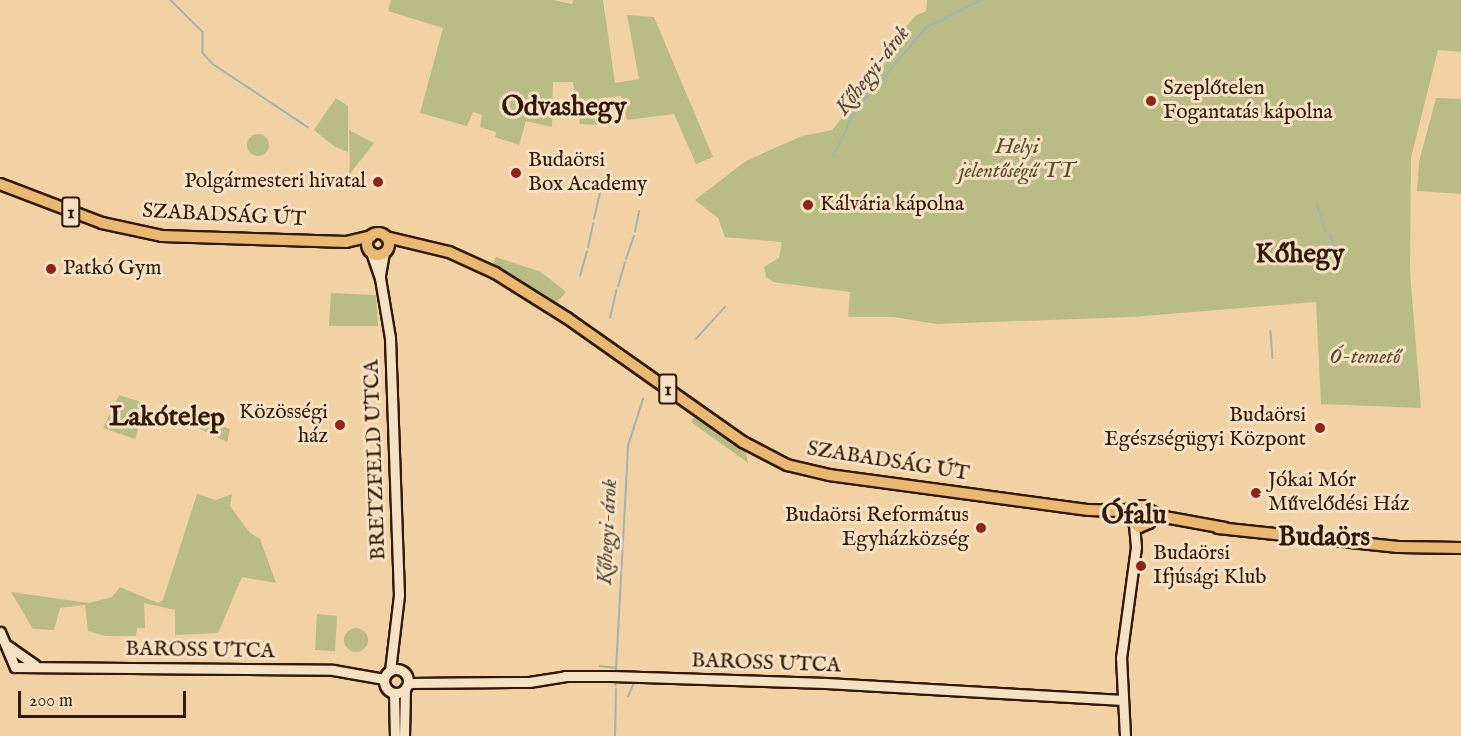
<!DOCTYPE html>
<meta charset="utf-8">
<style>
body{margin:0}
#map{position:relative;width:1461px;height:736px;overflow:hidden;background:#f2d1a4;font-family:"IM FELL English",serif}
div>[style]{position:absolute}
.green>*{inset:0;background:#babc86}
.round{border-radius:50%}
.stream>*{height:1.5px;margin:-0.75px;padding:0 0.75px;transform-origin:0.75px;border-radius:0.75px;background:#a0b4b2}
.roads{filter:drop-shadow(2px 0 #321906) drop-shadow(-2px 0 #321906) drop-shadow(0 2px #321906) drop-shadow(0 -2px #321906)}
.secondary>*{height:9px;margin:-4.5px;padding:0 4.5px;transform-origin:4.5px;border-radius:4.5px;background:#f7e1c4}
.secondary>.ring{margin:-4.5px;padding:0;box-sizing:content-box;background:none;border:9px solid #f7e1c4;border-radius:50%}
.primary>*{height:10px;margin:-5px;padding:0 5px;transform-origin:5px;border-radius:5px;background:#e9b872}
.primary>.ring{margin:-5px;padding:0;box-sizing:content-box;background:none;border:10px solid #e9b872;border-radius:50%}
.dots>*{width:16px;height:16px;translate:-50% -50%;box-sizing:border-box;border:3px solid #f7e1c4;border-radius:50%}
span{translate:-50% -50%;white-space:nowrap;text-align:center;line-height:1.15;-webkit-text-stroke:6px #f7e1c4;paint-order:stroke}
.shield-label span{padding:2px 4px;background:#f7e1c4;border:2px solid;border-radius:4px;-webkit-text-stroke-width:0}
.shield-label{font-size:20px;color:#321906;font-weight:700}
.poi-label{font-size:21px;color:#321906}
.left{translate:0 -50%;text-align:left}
.right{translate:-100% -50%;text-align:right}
.park-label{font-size:21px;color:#5b4a2c;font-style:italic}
.street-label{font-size:21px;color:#321906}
.water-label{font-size:22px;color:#53483a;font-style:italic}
.district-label{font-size:27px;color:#321906;font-weight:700}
.scale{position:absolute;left:18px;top:691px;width:168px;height:27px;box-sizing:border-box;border:3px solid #321906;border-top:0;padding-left:8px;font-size:18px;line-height:21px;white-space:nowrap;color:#321906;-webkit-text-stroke:4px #f7e1c4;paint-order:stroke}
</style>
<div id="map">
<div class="green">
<div style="clip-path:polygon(391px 0,553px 0,572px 4px,573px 0,603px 0,615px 83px,639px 79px,627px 15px,654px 17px,713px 157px,696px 164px,674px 114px,627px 120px,621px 96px,599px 98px,600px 125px,580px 124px,573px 82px,553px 82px,552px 127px,526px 121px,519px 145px,495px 137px,496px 132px,480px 127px,482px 115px,473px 112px,467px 126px,420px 113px,443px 28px,388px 11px)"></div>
<div style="clip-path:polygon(927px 0,1461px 0,1461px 52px,1438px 50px,1411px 158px,1410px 272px,1421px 408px,1321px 404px,1316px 302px,1132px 317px,936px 324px,894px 317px,848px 317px,850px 292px,773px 282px,766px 277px,764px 267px,779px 258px,782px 242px,725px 237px,718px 218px,695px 200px,746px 161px,802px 136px,832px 130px,881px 69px,900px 34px,915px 16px,926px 11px)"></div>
<div style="clip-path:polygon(336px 98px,348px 106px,348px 152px,335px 147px,314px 130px)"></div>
<div style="clip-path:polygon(1436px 98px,1461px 99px,1461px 194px,1417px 191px,1419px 162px)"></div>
<div style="clip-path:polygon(349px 130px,374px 143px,349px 175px,350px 161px)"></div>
<div class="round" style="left:247px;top:134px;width:22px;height:22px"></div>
<div style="clip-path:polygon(496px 257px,541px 272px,566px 292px,557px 302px,561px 305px,492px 266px)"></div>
<div style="clip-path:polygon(331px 293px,376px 295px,378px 326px,329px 326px)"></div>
<div style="clip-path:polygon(119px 395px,141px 402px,144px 410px,135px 439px,103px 428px)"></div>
<div style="clip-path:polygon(696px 414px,745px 449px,748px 463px,691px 422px)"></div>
<div style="clip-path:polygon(200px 418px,230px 429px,227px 442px,198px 428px)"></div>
<div style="clip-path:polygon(197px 494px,216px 500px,232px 494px,230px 506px,250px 533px,260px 539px,276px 583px,242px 577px,218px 633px,175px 635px,175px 610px,144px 603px,145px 628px,137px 628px,136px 636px,106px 636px,88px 631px,85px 605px,60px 608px,54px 630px,33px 629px,11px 592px,89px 603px,112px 597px,120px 587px,158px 603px,163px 600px)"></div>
<div style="clip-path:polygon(317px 614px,337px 616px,335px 651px,315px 650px)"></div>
<div class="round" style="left:344px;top:628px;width:24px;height:24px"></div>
</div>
<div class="stream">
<div style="left:171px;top:0;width:45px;rotate:45deg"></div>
<div style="left:203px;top:32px;width:21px;rotate:90deg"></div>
<div style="left:203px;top:53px;width:15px;rotate:48deg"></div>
<div style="left:213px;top:64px;width:114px;rotate:33.6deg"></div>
<div style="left:833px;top:157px;width:51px;rotate:-64.4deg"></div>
<div style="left:855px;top:111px;width:109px;rotate:-49.5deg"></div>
<div style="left:926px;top:28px;width:62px;rotate:-27deg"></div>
<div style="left:1317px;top:204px;width:29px;rotate:72deg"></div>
<div style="left:594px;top:219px;width:27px;rotate:-77deg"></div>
<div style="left:635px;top:232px;width:21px;rotate:-79deg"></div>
<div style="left:1330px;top:234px;width:33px;rotate:70deg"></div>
<div style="left:588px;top:248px;width:25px;rotate:-78deg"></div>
<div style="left:626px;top:259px;width:24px;rotate:-71deg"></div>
<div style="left:580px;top:276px;width:25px;rotate:-74deg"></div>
<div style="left:618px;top:287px;width:25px;rotate:-74deg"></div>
<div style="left:610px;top:318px;width:28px;rotate:-77deg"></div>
<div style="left:1271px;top:331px;width:27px;rotate:86deg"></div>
<div style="left:696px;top:339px;width:43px;rotate:-47.8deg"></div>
<div style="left:600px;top:666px;width:16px;rotate:7deg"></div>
<div style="left:616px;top:670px;width:224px;rotate:-86.9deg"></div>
<div style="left:628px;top:446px;width:49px;rotate:-72.3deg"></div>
<div style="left:616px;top:681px;width:4px;rotate:90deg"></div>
<div style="left:628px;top:697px;width:15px;rotate:-67deg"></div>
<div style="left:634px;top:683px;width:23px;rotate:2deg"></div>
<div style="left:615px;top:736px;width:47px;rotate:-88.8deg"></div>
</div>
<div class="roads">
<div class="secondary">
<div style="left:371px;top:252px;width:28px;rotate:71deg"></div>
<div style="left:380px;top:278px;width:61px;rotate:80.5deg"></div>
<div style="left:390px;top:338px;width:257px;rotate:88deg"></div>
<div style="left:399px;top:595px;width:76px;rotate:96.8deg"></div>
<div style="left:380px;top:275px;width:22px;rotate:-80deg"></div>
<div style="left:0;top:632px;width:38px;rotate:67deg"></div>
<div style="left:15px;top:667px;width:318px;rotate:0.5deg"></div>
<div style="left:333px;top:670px;width:52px;rotate:10deg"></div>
<div style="left:8px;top:646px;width:33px;rotate:35deg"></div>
<div class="ring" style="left:384px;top:669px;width:15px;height:15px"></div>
<div style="left:408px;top:683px;width:121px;rotate:-0.5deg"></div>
<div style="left:529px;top:682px;width:36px;rotate:-9deg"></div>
<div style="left:565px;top:676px;width:47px"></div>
<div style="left:612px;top:676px;width:214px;rotate:1.9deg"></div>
<div style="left:826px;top:683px;width:297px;rotate:3.3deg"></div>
<div style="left:394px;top:693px;width:43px;rotate:88.7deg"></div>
<div style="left:404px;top:736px;width:47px;rotate:-88.8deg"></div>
<div style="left:1125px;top:736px;width:78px;rotate:-92.9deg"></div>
<div style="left:1121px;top:658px;width:112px;rotate:-82.3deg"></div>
<div style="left:1136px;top:547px;width:22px;rotate:-95deg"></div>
</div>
<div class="primary">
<div style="left:0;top:184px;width:109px;rotate:20.9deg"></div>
<div style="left:102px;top:223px;width:61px;rotate:12.2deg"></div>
<div style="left:162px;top:236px;width:184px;rotate:1.9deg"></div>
<div style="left:346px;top:242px;width:26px;rotate:-13deg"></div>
<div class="ring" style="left:367px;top:233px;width:12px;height:12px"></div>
<div style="left:386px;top:237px;width:65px;rotate:13.4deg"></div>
<div style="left:449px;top:252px;width:51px;rotate:24.5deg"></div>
<div style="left:495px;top:273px;width:85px;rotate:32deg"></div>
<div style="left:567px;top:318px;width:215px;rotate:35.2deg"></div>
<div style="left:743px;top:442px;width:50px;rotate:27.6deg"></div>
<div style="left:787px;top:465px;width:43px;rotate:13.4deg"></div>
<div style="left:829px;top:475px;width:262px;rotate:7.7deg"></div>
<div style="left:1089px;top:510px;width:32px;rotate:2deg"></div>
<div style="left:1121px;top:511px;width:22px;rotate:-13deg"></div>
<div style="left:1142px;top:506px;width:20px;rotate:30deg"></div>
<div style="left:1159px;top:516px;width:67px;rotate:10.3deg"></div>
<div style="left:1133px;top:509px;width:11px;rotate:100deg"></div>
<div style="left:1131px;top:520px;width:11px;rotate:41deg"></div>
<div style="left:1139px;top:527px;width:11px;rotate:-22deg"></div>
<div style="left:1149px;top:523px;width:12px;rotate:-85deg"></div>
<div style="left:1218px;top:528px;width:181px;rotate:6deg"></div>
<div style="left:1398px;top:547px;width:63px;rotate:0.9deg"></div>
</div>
</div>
<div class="dots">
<div style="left:1151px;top:101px;background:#8f2418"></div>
<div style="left:516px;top:173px;background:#8f2418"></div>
<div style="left:378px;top:182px;background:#8f2418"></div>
<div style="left:808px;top:205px;background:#8f2418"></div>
<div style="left:51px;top:269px;background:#8f2418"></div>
<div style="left:340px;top:425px;background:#8f2418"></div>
<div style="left:1320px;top:428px;background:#8f2418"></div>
<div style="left:1256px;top:493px;background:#8f2418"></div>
<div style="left:981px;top:528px;background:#8f2418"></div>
<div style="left:1141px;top:566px;background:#8f2418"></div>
</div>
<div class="shield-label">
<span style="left:71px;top:212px">1</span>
<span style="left:668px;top:389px">1</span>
</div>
<div class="poi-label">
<span class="left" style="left:1163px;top:101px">Szeplőtelen<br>Fogantatás kápolna</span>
<span class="left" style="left:528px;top:173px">Budaörsi<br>Box Academy</span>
<span class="right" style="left:366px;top:182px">Polgármesteri hivatal</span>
<span class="left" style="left:820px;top:205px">Kálvária kápolna</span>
<span class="left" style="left:63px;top:269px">Patkó Gym</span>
<span class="right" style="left:328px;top:425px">Közösségi<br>ház</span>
<span class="right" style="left:1306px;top:428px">Budaörsi<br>Egészségügyi Központ</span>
<span class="left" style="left:1268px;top:493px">Jókai Mór<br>Művelődési Ház</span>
<span class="right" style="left:969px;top:528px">Budaörsi Református<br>Egyházközség</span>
<span class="left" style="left:1153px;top:566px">Budaörsi<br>Ifjúsági Klub</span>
</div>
<div class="park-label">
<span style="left:1017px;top:160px">Helyi<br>jelentőségű TT</span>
<span style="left:1365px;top:358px">Ó-temető</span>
</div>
<div class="street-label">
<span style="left:224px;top:216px;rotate:3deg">SZABADSÁG ÚT</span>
<span style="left:376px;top:460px;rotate:-92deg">BRETZFELD UTCA</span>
<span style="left:888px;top:462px;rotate:9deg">SZABADSÁG ÚT</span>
<span style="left:200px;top:651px;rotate:1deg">BAROSS UTCA</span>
<span style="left:766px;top:664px;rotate:2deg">BAROSS UTCA</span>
</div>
<div class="water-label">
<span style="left:873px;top:71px;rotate:-52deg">Kőhegyi-árok</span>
<span style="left:608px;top:532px;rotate:-87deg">Kőhegyi-árok</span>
</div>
<div class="district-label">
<span style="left:564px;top:109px">Odvashegy</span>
<span style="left:1300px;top:256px">Kőhegy</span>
<span style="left:167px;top:419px">Lakótelep</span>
<span style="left:1134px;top:517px">Ófalu</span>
<span style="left:1324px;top:539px">Budaörs</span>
</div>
<div class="scale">200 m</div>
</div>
